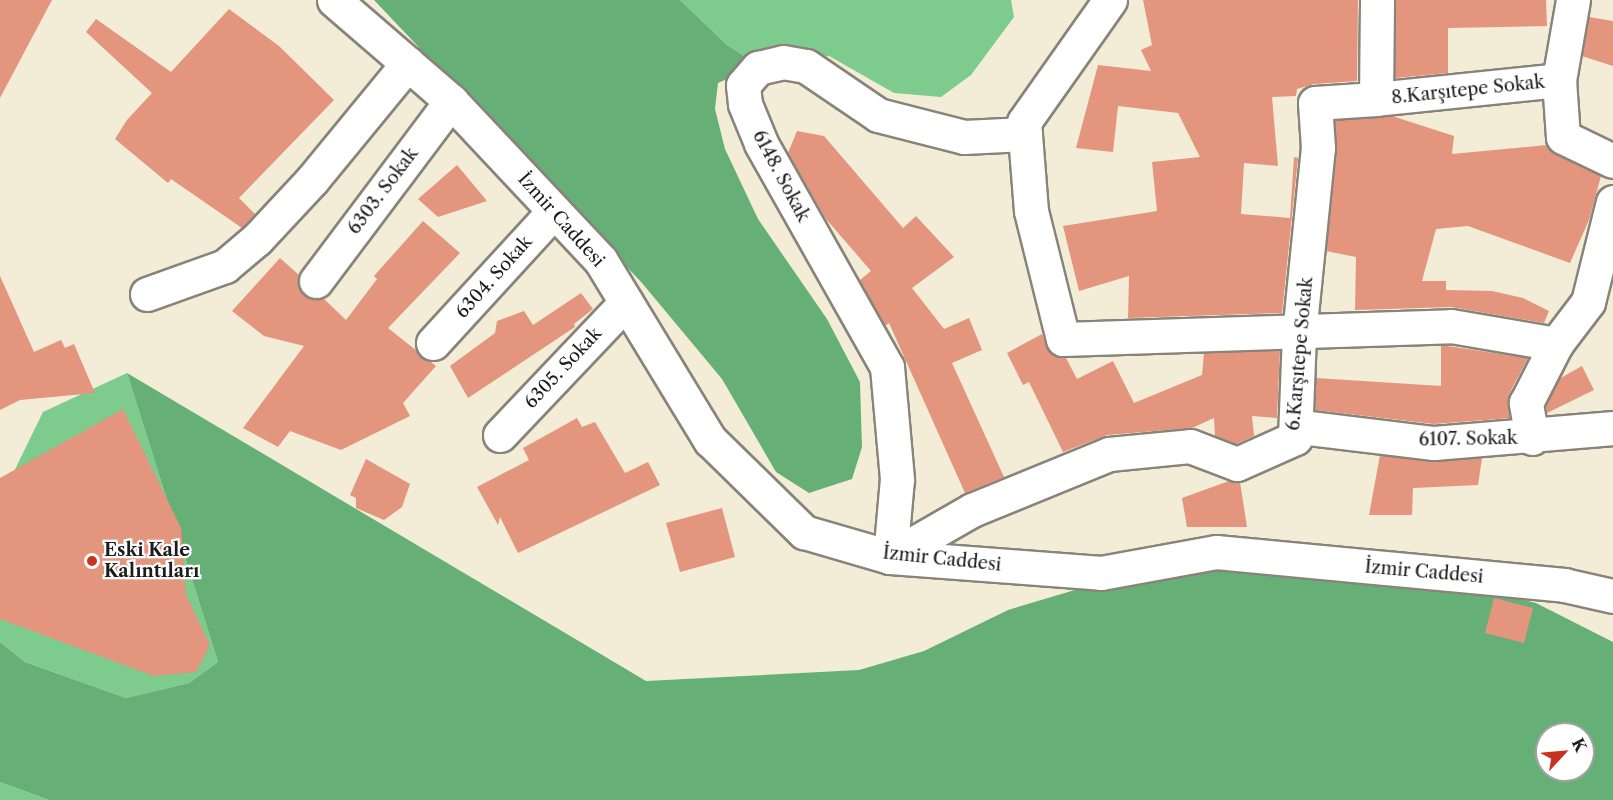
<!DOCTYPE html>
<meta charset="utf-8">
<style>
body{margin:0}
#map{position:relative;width:1613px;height:800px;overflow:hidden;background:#f3edd8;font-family:"Libre Caslon Text",serif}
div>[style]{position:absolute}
.green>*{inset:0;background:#7dcc8d}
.forest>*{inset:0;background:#66b078}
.building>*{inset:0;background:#e3957e}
.roads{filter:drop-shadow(2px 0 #88847a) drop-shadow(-2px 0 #88847a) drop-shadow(0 2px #88847a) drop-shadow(0 -2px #88847a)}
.street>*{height:33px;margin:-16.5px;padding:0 16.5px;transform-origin:16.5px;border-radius:16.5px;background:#fff}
.secondary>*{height:33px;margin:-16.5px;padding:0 16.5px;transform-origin:16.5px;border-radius:16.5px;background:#fff}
.dots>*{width:16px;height:16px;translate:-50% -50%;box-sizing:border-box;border:3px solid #fff;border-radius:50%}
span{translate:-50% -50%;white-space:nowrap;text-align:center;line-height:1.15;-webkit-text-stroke:4.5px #fff;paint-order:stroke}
.street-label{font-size:18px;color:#1c1c1c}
.poi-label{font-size:18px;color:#1c1c1c;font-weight:700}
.left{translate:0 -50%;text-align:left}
.north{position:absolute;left:1535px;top:722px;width:60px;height:60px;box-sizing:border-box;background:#fff;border:2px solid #a4a4a4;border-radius:50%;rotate:64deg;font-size:16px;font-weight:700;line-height:24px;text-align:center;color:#1c1c1c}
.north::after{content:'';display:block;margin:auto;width:21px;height:27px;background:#c8321e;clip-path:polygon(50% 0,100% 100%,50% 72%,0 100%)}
</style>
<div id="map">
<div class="green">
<div style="clip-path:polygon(680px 0,1011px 0,1014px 17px,971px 75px,941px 97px,894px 93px,829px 56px,758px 65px,727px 45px)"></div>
<div style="clip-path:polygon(127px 373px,218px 662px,189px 683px,126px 698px,25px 662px,0 642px,0 500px,43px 412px)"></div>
<div style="clip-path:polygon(0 782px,49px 800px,0 800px)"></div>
</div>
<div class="forest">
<div style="clip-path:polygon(374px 0,680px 0,727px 45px,758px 65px,718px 83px,715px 109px,725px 149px,758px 219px,827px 319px,860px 382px,862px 447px,852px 479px,809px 493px,776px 472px,722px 379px,642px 283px)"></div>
<div style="clip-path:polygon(evenodd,127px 373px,646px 681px,859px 670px,924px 651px,1008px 610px,1162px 564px,1418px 573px,1536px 603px,1613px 642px,1613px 800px,49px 800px,0 782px,0 642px,25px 662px,126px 698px,189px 683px,218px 662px,127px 373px,1547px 734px,1583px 734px,1583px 770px,1547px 770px,1547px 734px)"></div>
</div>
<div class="building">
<div style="clip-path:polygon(0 0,52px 0,0 98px)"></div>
<div style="clip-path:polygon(1143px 0,1358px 0,1357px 81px,1314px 84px,1297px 89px,1296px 96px,1272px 97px,1278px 166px,1244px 163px,1241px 214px,1290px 218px,1294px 157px,1298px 158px,1282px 313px,1128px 318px,1129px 276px,1079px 291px,1063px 226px,1157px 211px,1152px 162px,1200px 157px,1178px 113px,1118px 106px,1113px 152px,1076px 148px,1098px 65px,1151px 71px,1141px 50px,1152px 45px)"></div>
<div style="clip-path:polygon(1396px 0,1546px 0,1547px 26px,1448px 28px,1448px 73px,1395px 78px)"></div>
<div style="clip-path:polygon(229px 9px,279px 46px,334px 100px,239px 198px,255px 214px,242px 228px,171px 179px,168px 183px,115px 139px,127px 120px,152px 93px,86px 32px,96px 19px,171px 72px)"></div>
<div style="clip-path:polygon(1589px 17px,1613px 21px,1613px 66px,1582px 56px)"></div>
<div style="clip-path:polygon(1392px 116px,1454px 136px,1452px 154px,1547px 145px,1555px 154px,1601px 176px,1589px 220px,1570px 263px,1468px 226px,1436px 229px,1422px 281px,1446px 281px,1446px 290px,1492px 291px,1523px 298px,1549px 311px,1544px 323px,1451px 307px,1355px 310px,1356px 257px,1326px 251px,1337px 150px,1335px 120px)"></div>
<div style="clip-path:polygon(797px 131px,824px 136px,903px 228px,916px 216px,954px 257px,912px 288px,944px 329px,969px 318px,982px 350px,952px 363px,1004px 477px,965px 493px,889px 323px,885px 326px,860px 280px,871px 271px,826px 219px,788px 153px)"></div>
<div style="clip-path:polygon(457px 165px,487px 201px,438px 217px,418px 199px)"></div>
<div style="clip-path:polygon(423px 221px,460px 253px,388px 328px,436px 366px,403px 403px,410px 416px,341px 450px,290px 431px,278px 447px,243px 428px,304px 346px,264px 336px,232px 311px,280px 258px,299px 275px,299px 288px,304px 296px,323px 298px,346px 320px,377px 279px,374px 276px)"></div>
<div style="clip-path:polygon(0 276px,34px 352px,61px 340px,65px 348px,74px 344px,95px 393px,20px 400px,0 410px)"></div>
<div style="clip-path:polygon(581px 293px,593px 309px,574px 324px,575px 327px,468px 398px,450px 366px,495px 333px,497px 321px,524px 311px,533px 325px)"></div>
<div style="clip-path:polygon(1042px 334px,1048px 351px,1066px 358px,1077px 379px,1113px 361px,1134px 403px,1202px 375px,1204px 353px,1280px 351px,1277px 418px,1252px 416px,1254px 436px,1236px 444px,1215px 436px,1214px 418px,1192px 428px,1107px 435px,1063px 452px,1029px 382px,1023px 385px,1007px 353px)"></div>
<div style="clip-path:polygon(1441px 345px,1528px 358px,1509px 394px,1510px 418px,1434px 424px,1315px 410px,1316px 378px,1441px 386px)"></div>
<div style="clip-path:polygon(1582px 366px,1594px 390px,1547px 413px,1546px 406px,1559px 379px)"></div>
<div style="clip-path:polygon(123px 409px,181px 528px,186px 595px,210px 645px,196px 672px,154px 676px,0 619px,0 478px)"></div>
<div style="clip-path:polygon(577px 418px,582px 427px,595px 422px,625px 473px,648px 462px,660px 485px,518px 553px,500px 517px,498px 525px,477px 487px,529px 460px,523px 448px)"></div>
<div style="clip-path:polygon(1380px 455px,1432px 462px,1482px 458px,1478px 485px,1413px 488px,1412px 515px,1369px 515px)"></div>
<div style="clip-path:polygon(366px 459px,410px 484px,402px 507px,384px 520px,356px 508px,356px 498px,350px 495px)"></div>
<div style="clip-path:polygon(1229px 481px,1240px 482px,1247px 527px,1187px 527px,1182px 498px)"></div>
<div style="clip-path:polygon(722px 508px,735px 557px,680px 572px,666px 523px)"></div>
<div style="clip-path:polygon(1494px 598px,1533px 608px,1524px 643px,1485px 633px)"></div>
</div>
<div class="roads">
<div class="street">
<div style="left:1110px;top:0;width:149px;rotate:125.2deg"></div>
<div style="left:1024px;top:122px;width:89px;rotate:85.5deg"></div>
<div style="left:1031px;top:211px;width:132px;rotate:76deg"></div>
<div style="left:1063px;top:339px;width:388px;rotate:-1.9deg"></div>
<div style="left:1451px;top:326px;width:107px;rotate:9.7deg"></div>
<div style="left:1573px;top:0;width:81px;rotate:99.9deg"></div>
<div style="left:1559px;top:80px;width:57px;rotate:86deg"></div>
<div style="left:1563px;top:137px;width:55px;rotate:25.6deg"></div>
<div style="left:1376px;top:99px;width:184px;rotate:-5.9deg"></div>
<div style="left:316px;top:281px;width:225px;rotate:-53.1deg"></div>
<div style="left:147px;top:294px;width:83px;rotate:-19.7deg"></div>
<div style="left:225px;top:266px;width:42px;rotate:-40.2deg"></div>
<div style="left:257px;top:239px;width:81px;rotate:-47deg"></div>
<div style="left:312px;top:180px;width:151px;rotate:-50.6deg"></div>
<div style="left:433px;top:343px;width:179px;rotate:-47.5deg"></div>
<div style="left:500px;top:435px;width:183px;rotate:-46.5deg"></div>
<div style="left:1295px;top:438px;width:13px;rotate:-61deg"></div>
<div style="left:1301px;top:427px;width:134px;rotate:6.9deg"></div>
<div style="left:1434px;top:443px;width:180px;rotate:-4.8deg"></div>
<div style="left:1532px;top:438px;width:36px;rotate:-100deg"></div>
<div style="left:1526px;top:403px;width:66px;rotate:-63deg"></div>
<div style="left:1556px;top:344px;width:53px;rotate:-52.7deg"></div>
<div style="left:1588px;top:302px;width:103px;rotate:-76deg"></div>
<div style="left:890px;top:557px;width:95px;rotate:-29.8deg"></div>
<div style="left:972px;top:510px;width:148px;rotate:-22.2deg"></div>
<div style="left:1109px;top:454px;width:81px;rotate:-5.6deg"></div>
<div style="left:1190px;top:446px;width:50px;rotate:21deg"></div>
<div style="left:1237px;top:464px;width:64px;rotate:-24.1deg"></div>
<div style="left:1295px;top:438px;width:104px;rotate:-87.8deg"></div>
<div style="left:1299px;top:334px;width:187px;rotate:-84.2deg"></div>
<div style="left:1318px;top:148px;width:45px;rotate:-93.8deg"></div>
<div style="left:1315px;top:103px;width:61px;rotate:-3.8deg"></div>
<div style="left:1376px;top:99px;width:99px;rotate:-89.4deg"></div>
<div style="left:890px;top:557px;width:78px;rotate:-84.9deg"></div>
<div style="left:897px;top:479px;width:112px;rotate:-95.1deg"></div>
<div style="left:887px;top:367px;width:257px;rotate:-119.4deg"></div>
<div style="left:761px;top:143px;width:42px;rotate:-112.3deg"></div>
<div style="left:745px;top:104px;width:19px;rotate:-96deg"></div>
<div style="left:743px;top:85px;width:23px;rotate:-49deg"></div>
<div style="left:758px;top:68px;width:26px;rotate:-13deg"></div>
<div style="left:783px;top:62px;width:23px;rotate:10deg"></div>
<div style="left:806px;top:66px;width:87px;rotate:34.2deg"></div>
<div style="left:878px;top:115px;width:89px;rotate:14.3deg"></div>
<div style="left:964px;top:137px;width:61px;rotate:-2.8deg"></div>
</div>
<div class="secondary">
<div style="left:334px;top:0;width:155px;rotate:40.8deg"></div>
<div style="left:451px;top:101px;width:219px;rotate:46.8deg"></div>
<div style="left:601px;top:261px;width:210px;rotate:58.7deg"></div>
<div style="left:710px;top:440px;width:132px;rotate:44.4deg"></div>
<div style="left:804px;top:532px;width:90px;rotate:16.2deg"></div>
<div style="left:890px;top:557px;width:212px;rotate:4.3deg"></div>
<div style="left:1101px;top:573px;width:117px;rotate:-10.3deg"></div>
<div style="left:1216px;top:552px;width:350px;rotate:5.4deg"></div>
<div style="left:1564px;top:585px;width:50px;rotate:12.7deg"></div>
</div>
</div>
<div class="dots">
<div style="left:92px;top:561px;background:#c8321e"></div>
</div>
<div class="street-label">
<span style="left:1468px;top:90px;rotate:-6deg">8.Karşıtepe Sokak</span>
<span style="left:781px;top:176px;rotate:62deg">6148. Sokak</span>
<span style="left:383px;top:191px;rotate:-53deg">6303. Sokak</span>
<span style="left:561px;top:220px;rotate:48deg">İzmir Caddesi</span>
<span style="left:494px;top:277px;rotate:-48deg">6304. Sokak</span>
<span style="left:1300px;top:354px;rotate:-85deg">6.Karşıtepe Sokak</span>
<span style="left:563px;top:368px;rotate:-47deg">6305. Sokak</span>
<span style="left:1468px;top:439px;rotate:-1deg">6107. Sokak</span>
<span style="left:942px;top:559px;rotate:6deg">İzmir Caddesi</span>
<span style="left:1424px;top:572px;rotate:5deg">İzmir Caddesi</span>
</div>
<div class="poi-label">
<span class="left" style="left:104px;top:561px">Eski Kale<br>Kalıntıları</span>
</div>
<div class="north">K</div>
</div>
